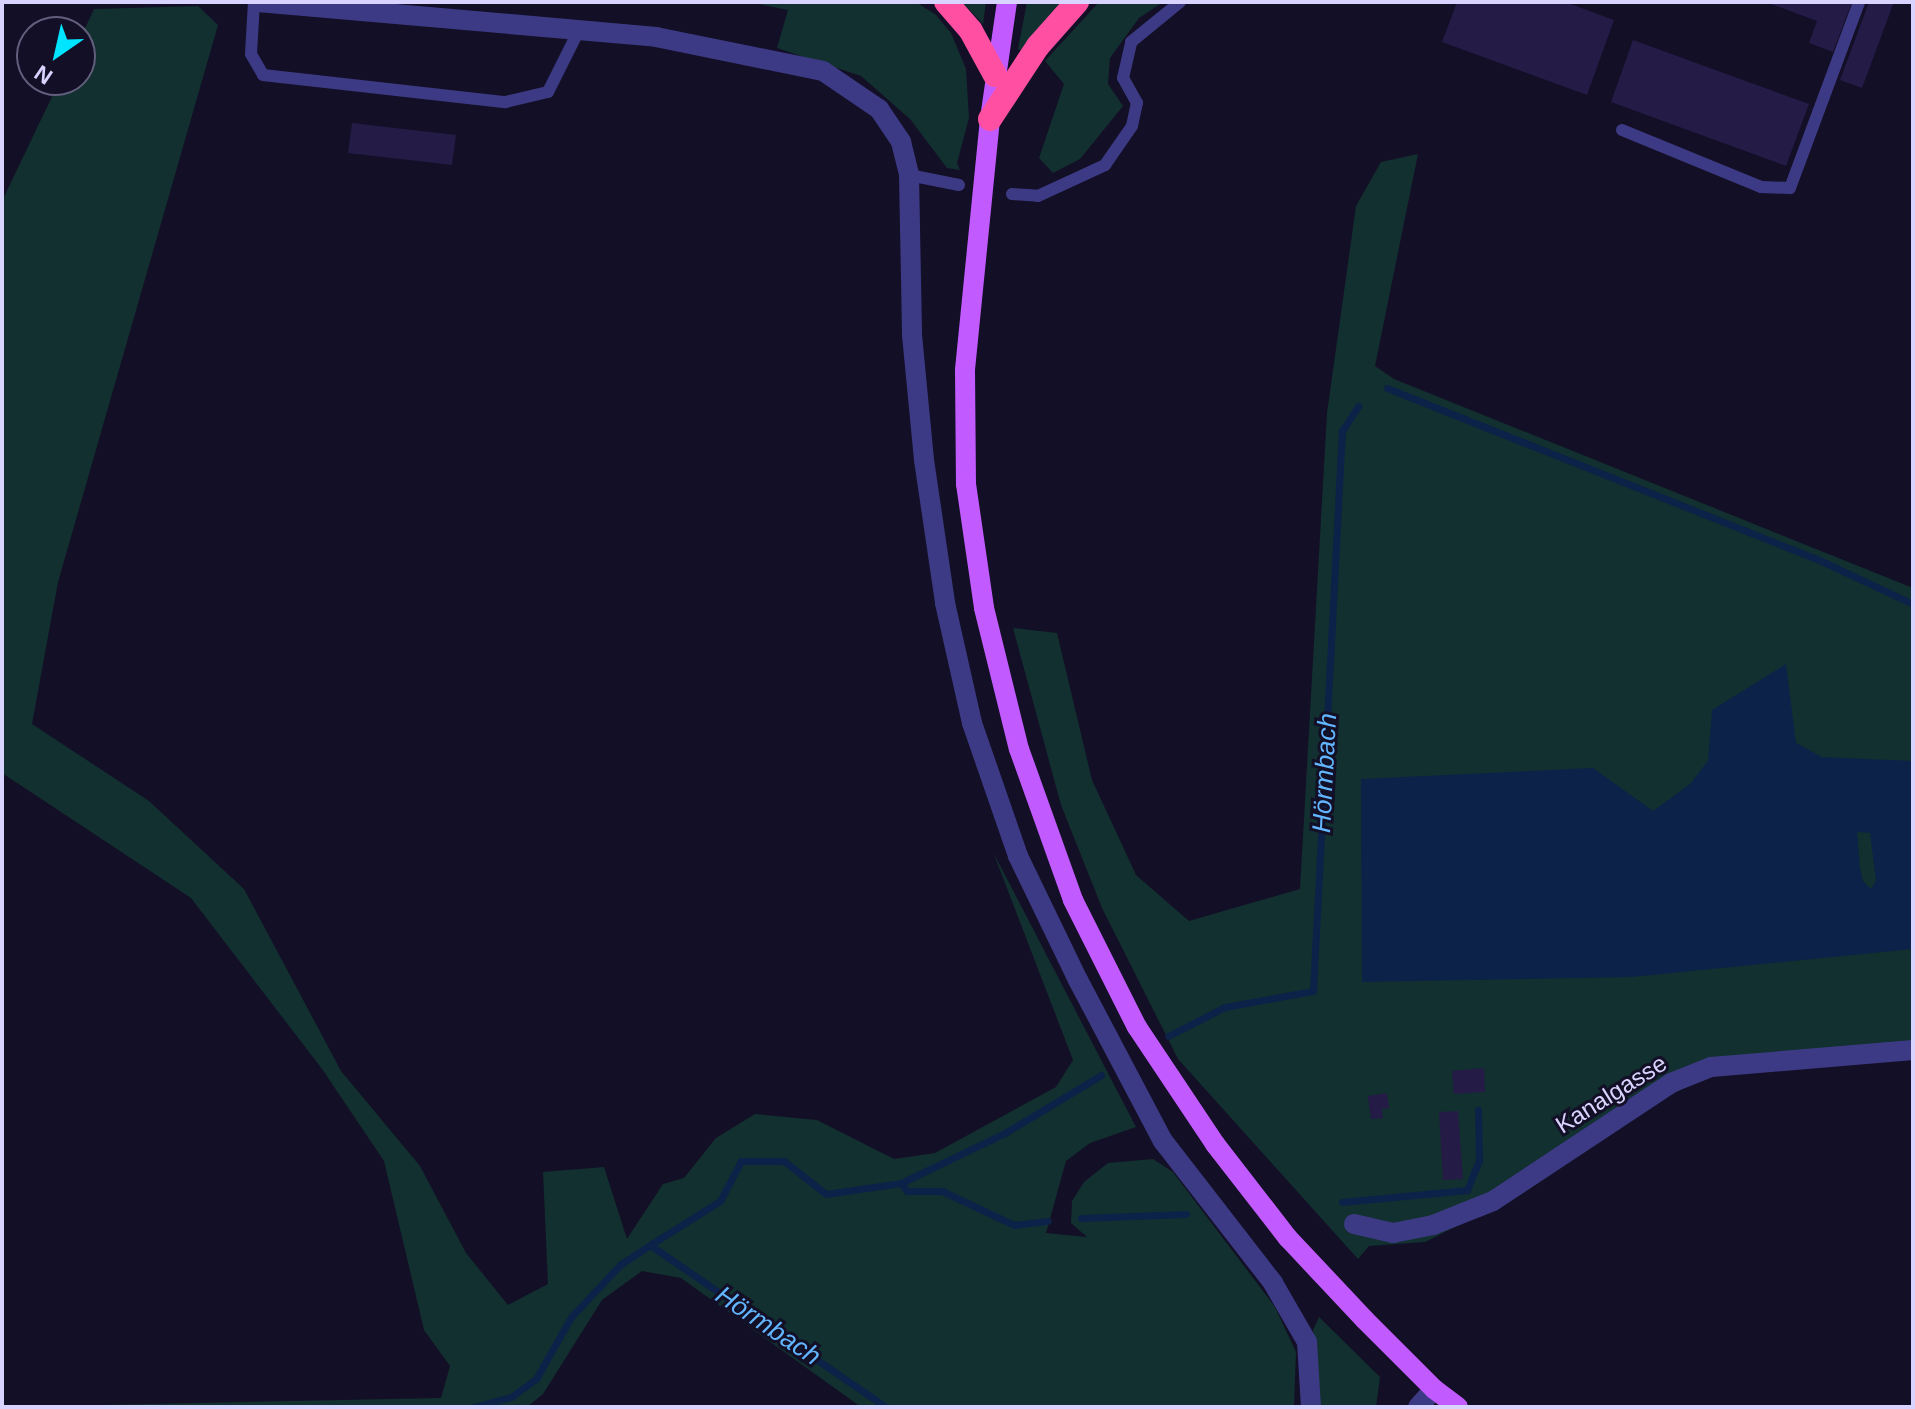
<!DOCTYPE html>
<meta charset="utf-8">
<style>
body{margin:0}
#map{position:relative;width:1915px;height:1409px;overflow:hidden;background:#130f26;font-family:Arial,sans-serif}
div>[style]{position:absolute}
.green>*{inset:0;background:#12302f}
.water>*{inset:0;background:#0c2248}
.stream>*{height:7px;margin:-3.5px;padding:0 3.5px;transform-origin:3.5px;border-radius:3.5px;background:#0c2248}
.building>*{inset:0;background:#241b47}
.service>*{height:12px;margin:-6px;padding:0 6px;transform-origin:6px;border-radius:6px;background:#3d3a85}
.minor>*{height:20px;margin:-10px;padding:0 10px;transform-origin:10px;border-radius:10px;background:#3d3a85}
.primary>*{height:20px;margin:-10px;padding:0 10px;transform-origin:10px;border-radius:10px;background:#c25bff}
.motorway>*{height:24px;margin:-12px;padding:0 12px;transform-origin:12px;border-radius:12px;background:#ff4fa3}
span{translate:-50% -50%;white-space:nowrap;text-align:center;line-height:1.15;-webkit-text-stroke:6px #130f26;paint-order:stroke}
.street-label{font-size:24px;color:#d9d4ff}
.water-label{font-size:26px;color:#62b6ff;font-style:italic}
.frame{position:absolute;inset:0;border:4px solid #d9d4ff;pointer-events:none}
.north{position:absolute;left:16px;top:16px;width:80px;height:80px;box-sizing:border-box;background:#130f26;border:2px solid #625e7d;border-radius:50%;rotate:214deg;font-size:22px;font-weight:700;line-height:32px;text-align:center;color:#d9d4ff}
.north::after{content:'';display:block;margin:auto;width:28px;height:36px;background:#00e5ff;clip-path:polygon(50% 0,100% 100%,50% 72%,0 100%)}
</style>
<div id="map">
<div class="green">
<div style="clip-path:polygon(749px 2px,916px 2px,936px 15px,951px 33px,966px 69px,969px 118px,957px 163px,960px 170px,947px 168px,910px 119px,861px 76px,777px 48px,788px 10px)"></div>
<div style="clip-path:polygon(962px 2px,986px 2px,983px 24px)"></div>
<div style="clip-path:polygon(1027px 2px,1064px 2px,1023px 51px,1018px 49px)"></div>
<div style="clip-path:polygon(1099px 2px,1163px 2px,1139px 18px,1110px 58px,1108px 84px,1123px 106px,1080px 159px,1053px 173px,1039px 158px,1064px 84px,1045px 61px)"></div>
<div style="clip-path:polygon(198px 6px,218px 25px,58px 582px,32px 724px,149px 801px,244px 889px,341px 1071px,420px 1166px,466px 1253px,508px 1305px,548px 1284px,543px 1172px,604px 1167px,627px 1239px,663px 1184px,684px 1178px,716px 1138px,755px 1114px,817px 1120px,894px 1159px,935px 1153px,1056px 1087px,1073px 1060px,993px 852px,1136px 1127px,1090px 1143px,1066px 1161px,1046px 1233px,1087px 1237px,1071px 1223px,1072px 1201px,1084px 1182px,1108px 1163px,1153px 1159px,1173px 1172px,1275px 1307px,1296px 1352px,1294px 1407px,861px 1407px,681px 1278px,642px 1271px,602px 1300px,543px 1394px,527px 1407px,3px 1407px,441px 1398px,450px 1366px,424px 1330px,384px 1161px,322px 1069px,191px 898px,2px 773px,2px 201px,60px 80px,80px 80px,80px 39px,94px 9px)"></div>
<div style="clip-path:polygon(1418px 154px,1375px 366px,1394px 379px,1913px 588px,1913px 1055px,1716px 1073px,1662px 1099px,1523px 1193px,1425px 1242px,1369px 1246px,1358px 1259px,1178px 1059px,1102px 908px,1061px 805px,1013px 628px,1057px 633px,1092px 780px,1136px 875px,1189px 921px,1300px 889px,1327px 413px,1356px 206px,1381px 162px)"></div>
<div style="clip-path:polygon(1319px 1317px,1380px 1377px,1376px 1407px,1319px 1407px,1313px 1330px)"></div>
</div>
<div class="water">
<div style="clip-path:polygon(evenodd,1786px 664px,1796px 743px,1822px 757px,1913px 761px,1913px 949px,1632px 977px,1362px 982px,1361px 779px,1593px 768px,1653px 811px,1690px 784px,1708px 761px,1712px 710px,1786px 664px,1857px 832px,1870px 833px,1876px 881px,1871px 889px,1863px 881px,1860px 868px,1857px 832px)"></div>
</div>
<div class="stream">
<div style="left:1387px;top:388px;width:461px;rotate:21.7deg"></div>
<div style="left:1815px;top:558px;width:108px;rotate:25.1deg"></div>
<div style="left:1168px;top:1036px;width:64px;rotate:-27deg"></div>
<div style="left:1225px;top:1007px;width:89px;rotate:-10.3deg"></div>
<div style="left:1313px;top:991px;width:561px;rotate:-87.04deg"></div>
<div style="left:1342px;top:431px;width:30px;rotate:-57deg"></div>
<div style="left:901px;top:1183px;width:10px;rotate:53deg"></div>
<div style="left:907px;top:1191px;width:35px"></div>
<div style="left:942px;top:1191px;width:80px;rotate:25.3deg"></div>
<div style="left:1014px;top:1225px;width:34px;rotate:-7deg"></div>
<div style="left:1342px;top:1202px;width:126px;rotate:-5.5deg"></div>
<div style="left:1467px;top:1190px;width:31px;rotate:-68deg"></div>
<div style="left:1479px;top:1161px;width:51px;rotate:-91.1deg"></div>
<div style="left:1081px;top:1218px;width:105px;rotate:-2.2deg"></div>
<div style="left:650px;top:1245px;width:83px;rotate:-32.2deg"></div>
<div style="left:720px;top:1201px;width:45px;rotate:-62.3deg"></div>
<div style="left:741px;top:1161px;width:43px"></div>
<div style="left:784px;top:1161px;width:53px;rotate:38.2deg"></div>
<div style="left:826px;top:1194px;width:76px;rotate:-8.3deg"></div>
<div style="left:901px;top:1183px;width:115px;rotate:-25.7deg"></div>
<div style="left:1005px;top:1133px;width:112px;rotate:-31.1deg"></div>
<div style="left:474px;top:1407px;width:38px;rotate:-15deg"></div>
<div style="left:511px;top:1397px;width:31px;rotate:-36deg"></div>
<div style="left:536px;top:1379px;width:71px;rotate:-60.6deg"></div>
<div style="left:571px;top:1317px;width:73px;rotate:-46.7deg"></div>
<div style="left:621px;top:1264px;width:35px;rotate:-33deg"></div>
<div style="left:650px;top:1245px;width:286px;rotate:34.5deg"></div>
</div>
<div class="building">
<div style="clip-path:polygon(1457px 2px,1565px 2px,1614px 20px,1587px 95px,1442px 42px)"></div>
<div style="clip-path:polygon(1766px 2px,1852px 2px,1833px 52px,1809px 43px,1817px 21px)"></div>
<div style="clip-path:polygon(1869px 2px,1894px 2px,1862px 88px,1840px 80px)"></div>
<div style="clip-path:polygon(1633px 40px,1809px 104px,1786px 166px,1611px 102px)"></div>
<div style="clip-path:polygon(352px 123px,456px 135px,452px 165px,348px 153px)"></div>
<div style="clip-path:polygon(1484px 1068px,1485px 1092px,1454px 1094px,1452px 1071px)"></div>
<div style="clip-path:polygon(1387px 1093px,1389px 1108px,1382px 1109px,1383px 1118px,1371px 1119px,1368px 1096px)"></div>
<div style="clip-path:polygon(1458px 1111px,1463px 1179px,1443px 1180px,1439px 1112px)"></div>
</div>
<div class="service">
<div style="left:254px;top:2px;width:52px;rotate:93.3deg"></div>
<div style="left:251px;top:54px;width:24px;rotate:60deg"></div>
<div style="left:263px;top:75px;width:244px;rotate:6.4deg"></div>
<div style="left:505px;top:102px;width:44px;rotate:-13.1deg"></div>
<div style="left:548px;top:92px;width:69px;rotate:-63.4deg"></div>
<div style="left:1622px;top:130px;width:150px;rotate:22.3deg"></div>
<div style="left:1761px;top:187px;width:29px;rotate:2deg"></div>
<div style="left:1790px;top:188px;width:198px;rotate:-69.6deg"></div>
<div style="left:909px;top:175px;width:51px;rotate:11.3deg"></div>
<div style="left:1012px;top:194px;width:26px;rotate:4deg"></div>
<div style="left:1038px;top:196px;width:74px;rotate:-24.8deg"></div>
<div style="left:1105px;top:165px;width:47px;rotate:-55.3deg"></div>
<div style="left:1132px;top:126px;width:24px;rotate:-78deg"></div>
<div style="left:1137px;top:103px;width:29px;rotate:-119deg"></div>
<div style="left:1123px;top:78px;width:37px;rotate:-77deg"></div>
<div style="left:1131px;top:42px;width:63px;rotate:-39.2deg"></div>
</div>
<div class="minor">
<div style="left:258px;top:2px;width:400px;rotate:5deg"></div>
<div style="left:656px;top:37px;width:170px;rotate:11.5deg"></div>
<div style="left:823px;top:71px;width:68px;rotate:34.2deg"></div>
<div style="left:879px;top:109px;width:40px;rotate:56deg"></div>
<div style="left:901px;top:142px;width:34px;rotate:76deg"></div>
<div style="left:909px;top:175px;width:160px;rotate:88.9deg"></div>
<div style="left:912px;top:335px;width:126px;rotate:84.5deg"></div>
<div style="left:924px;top:460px;width:145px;rotate:81.6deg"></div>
<div style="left:945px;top:603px;width:123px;rotate:77.3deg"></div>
<div style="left:972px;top:723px;width:141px;rotate:70.9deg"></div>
<div style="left:1018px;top:856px;width:138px;rotate:64.2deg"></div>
<div style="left:1078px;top:980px;width:182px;rotate:62.2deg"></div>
<div style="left:1163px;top:1141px;width:180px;rotate:52.2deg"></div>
<div style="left:1273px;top:1283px;width:68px;rotate:60deg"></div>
<div style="left:1307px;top:1342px;width:65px;rotate:86.5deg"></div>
<div style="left:1354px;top:1224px;width:40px;rotate:13deg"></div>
<div style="left:1393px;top:1233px;width:41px;rotate:-11.3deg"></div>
<div style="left:1433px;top:1225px;width:65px;rotate:-21.8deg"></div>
<div style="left:1493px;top:1201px;width:214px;rotate:-33.5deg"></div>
<div style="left:1671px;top:1083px;width:43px;rotate:-21.8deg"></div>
<div style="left:1711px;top:1067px;width:203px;rotate:-4.8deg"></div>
<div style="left:1418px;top:1407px;width:24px;rotate:-48deg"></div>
</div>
<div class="primary">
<div style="left:1007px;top:2px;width:118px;rotate:98.3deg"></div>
<div style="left:990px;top:119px;width:252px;rotate:95.7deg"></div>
<div style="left:965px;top:370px;width:114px;rotate:89.5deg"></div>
<div style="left:966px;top:484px;width:125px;rotate:81.7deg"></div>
<div style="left:984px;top:608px;width:145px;rotate:76.1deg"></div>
<div style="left:1019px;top:749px;width:160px;rotate:70.3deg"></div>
<div style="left:1073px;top:900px;width:142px;rotate:63.3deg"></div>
<div style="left:1137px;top:1027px;width:141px;rotate:56.3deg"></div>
<div style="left:1215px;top:1144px;width:119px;rotate:52.2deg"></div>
<div style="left:1288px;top:1238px;width:112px;rotate:46.8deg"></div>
<div style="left:1365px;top:1320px;width:98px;rotate:45deg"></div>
<div style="left:1434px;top:1389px;width:30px;rotate:37deg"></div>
</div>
<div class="motorway">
<div style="left:946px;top:2px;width:38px;rotate:49deg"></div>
<div style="left:971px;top:31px;width:50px;rotate:61.4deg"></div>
<div style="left:990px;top:119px;width:87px;rotate:-56.7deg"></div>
<div style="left:1038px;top:46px;width:59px;rotate:-48.4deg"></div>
</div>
<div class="street-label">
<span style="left:1611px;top:1094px;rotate:-32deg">Kanalgasse</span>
</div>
<div class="water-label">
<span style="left:1325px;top:773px;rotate:-87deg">Hörmbach</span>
<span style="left:768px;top:1326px;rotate:34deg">Hörmbach</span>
</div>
<div class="frame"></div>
<div class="north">N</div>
</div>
